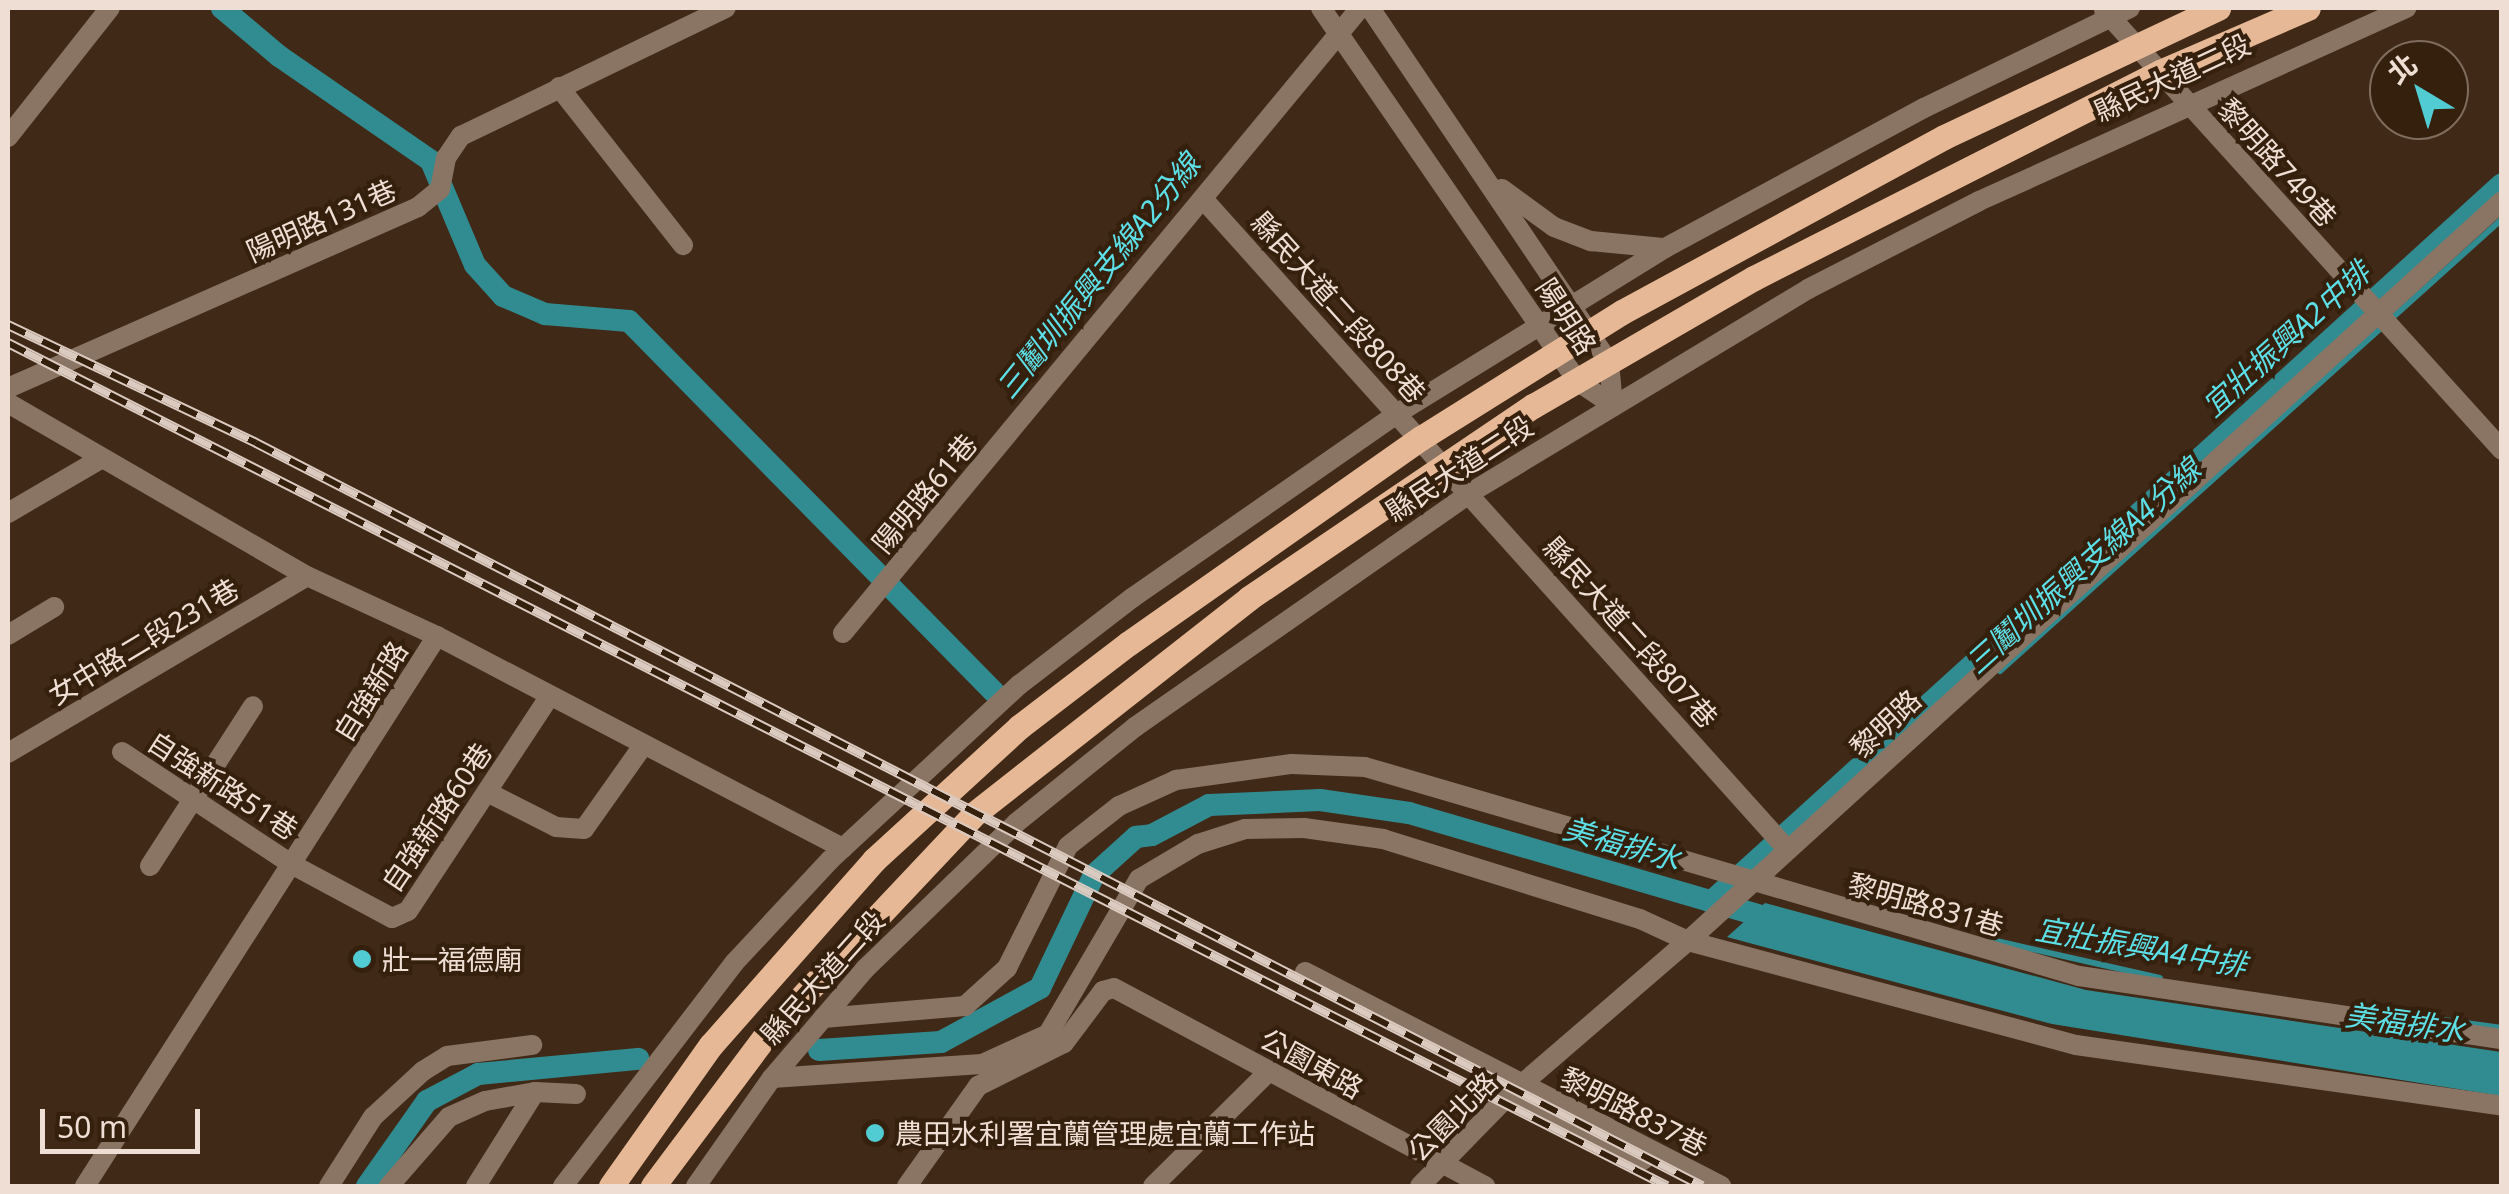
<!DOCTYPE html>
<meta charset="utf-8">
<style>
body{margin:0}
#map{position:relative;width:2509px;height:1194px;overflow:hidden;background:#402917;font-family:"Noto Sans","Noto Sans TC",sans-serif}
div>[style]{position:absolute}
.water>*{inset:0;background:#318c91}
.stream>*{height:6px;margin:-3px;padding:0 3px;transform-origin:3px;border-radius:3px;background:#318c91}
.canal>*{height:22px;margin:-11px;padding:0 11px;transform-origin:11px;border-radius:11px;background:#318c91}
.minor>*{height:20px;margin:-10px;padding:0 10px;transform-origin:10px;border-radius:10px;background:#8a7463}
.major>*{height:25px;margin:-12.5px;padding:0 12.5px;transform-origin:12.5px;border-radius:12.5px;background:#e6b895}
.rail>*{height:10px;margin-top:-5px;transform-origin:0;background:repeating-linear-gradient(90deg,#35200d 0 19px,#dbcabf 0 38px);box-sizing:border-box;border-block:2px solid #dbcabf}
.dots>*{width:28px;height:28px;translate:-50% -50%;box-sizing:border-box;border:5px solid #35200d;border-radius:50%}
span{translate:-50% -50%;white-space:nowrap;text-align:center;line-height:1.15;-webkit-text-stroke:8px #35200d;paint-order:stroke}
.street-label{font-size:28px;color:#eeded3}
.poi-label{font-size:28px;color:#eeded3}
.left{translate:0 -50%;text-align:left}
.water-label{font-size:30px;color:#5cdfe6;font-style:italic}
.frame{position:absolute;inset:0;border:10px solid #eeded3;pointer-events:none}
.north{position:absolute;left:2369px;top:40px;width:100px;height:100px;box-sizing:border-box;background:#35200d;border:2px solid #7f6c5c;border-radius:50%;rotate:322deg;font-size:28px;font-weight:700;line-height:40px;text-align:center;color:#eeded3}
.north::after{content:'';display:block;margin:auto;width:35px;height:45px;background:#51ccd3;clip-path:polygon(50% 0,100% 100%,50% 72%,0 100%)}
.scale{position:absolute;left:40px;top:1109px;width:160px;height:45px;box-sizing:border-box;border:5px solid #eeded3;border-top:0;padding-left:12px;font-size:30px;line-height:35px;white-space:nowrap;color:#eeded3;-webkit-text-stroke:8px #35200d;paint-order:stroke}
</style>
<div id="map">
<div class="water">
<div style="clip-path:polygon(1765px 903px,2086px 990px,2501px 1052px,2501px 1096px,2052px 1024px,1727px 937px)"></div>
</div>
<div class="stream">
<div style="left:2000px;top:671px;width:676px;rotate:-42deg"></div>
<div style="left:1992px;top:940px;width:172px;rotate:12.7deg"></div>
<div style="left:2400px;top:1014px;width:103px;rotate:7.8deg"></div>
</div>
<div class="canal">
<div style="left:222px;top:8px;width:75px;rotate:40.1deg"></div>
<div style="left:279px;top:56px;width:185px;rotate:34.6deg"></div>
<div style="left:431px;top:161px;width:113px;rotate:67.1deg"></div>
<div style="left:475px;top:265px;width:42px;rotate:47.9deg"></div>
<div style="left:503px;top:296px;width:46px;rotate:23.2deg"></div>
<div style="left:545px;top:314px;width:84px;rotate:4.8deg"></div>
<div style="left:629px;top:321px;width:520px;rotate:45.47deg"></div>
<div style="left:1711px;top:902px;width:1068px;rotate:-42.23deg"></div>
<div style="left:819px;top:1050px;width:122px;rotate:-3.8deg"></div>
<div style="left:941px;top:1042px;width:113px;rotate:-28.6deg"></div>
<div style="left:1040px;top:988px;width:125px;rotate:-64.5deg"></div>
<div style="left:1094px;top:875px;width:57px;rotate:-42.1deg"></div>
<div style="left:1136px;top:837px;width:16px;rotate:-7deg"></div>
<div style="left:1152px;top:835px;width:64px;rotate:-27.8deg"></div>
<div style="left:1209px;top:805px;width:111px;rotate:-2.6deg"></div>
<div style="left:1320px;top:800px;width:90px;rotate:8.3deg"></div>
<div style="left:1409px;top:813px;width:388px;rotate:16.3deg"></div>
<div style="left:367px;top:1186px;width:104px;rotate:-54.8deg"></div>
<div style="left:427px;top:1101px;width:58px;rotate:-27.9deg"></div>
<div style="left:478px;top:1074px;width:161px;rotate:-5.4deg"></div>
</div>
<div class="minor">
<div style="left:1321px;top:8px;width:452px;rotate:55.5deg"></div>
<div style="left:1577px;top:381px;width:43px;rotate:33.7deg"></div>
<div style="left:1370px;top:8px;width:427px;rotate:56deg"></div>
<div style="left:1609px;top:362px;width:43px;rotate:84.7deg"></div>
<div style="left:2104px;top:10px;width:593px;rotate:47.87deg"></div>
<div style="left:559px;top:87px;width:201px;rotate:51.9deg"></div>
<div style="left:8px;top:137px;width:164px;rotate:-51.7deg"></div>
<div style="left:1502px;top:189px;width:64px;rotate:36.2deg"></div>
<div style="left:1554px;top:227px;width:40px;rotate:21deg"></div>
<div style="left:1591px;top:241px;width:72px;rotate:5.6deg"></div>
<div style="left:1204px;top:200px;width:872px;rotate:48.07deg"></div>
<div style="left:8px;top:388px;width:448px;rotate:-23.8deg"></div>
<div style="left:418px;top:207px;width:28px;rotate:-39deg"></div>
<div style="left:440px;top:189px;width:32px;rotate:-79deg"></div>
<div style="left:446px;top:158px;width:27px;rotate:-56deg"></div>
<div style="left:461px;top:136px;width:294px;rotate:-25.8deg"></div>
<div style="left:8px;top:403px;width:345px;rotate:30.1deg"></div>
<div style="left:307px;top:576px;width:143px;rotate:24.8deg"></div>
<div style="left:437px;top:636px;width:653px;rotate:122.62deg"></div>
<div style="left:8px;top:513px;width:109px;rotate:-30.3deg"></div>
<div style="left:843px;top:633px;width:811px;rotate:-50.4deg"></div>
<div style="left:8px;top:635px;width:54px;rotate:-31.3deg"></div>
<div style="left:437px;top:636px;width:458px;rotate:27.6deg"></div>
<div style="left:122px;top:752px;width:205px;rotate:33.5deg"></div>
<div style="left:293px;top:865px;width:112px;rotate:28.2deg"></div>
<div style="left:392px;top:918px;width:17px;rotate:-24deg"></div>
<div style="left:408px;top:911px;width:256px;rotate:-56.6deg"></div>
<div style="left:8px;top:753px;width:347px;rotate:-30.6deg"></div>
<div style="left:489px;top:793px;width:75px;rotate:26.9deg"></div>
<div style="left:556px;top:827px;width:28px;rotate:4deg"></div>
<div style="left:584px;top:829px;width:100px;rotate:-54.7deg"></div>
<div style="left:150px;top:866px;width:190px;rotate:-57.2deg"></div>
<div style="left:1305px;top:972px;width:468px;rotate:27.2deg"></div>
<div style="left:823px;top:1018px;width:143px;rotate:-4.8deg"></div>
<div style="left:965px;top:1006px;width:57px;rotate:-42.1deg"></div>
<div style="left:1007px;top:968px;width:136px;rotate:-63.4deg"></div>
<div style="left:1068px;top:846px;width:65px;rotate:-38.1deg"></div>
<div style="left:1119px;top:806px;width:63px;rotate:-24.5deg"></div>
<div style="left:1176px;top:780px;width:117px;rotate:-7.9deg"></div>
<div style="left:1292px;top:764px;width:73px;rotate:2.4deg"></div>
<div style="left:1365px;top:767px;width:744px;rotate:16.32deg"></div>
<div style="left:2079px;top:976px;width:428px;rotate:8.5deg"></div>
<div style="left:772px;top:1078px;width:210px;rotate:-3.8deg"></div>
<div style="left:982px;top:1064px;width:72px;rotate:-24.4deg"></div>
<div style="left:1048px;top:1034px;width:180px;rotate:-59.6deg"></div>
<div style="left:1139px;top:879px;width:69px;rotate:-30.7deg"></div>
<div style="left:1198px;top:844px;width:49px;rotate:-17.7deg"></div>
<div style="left:1245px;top:829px;width:59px;rotate:-1deg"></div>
<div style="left:1304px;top:828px;width:80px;rotate:7.9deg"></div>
<div style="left:1383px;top:839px;width:269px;rotate:17.3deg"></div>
<div style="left:1640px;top:919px;width:53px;rotate:24.6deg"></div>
<div style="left:1688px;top:941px;width:402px;rotate:15deg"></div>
<div style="left:2076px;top:1045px;width:430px;rotate:8.1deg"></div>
<div style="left:1507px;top:1097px;width:150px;rotate:24.9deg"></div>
<div style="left:329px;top:1186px;width:82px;rotate:-57.5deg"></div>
<div style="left:373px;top:1117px;width:68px;rotate:-42.6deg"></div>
<div style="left:423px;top:1071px;width:28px;rotate:-32deg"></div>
<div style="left:447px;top:1056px;width:86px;rotate:-7.4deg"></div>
<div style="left:389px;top:1186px;width:91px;rotate:-49deg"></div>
<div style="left:449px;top:1117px;width:39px;rotate:-24deg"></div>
<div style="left:485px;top:1101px;width:51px;rotate:-10.2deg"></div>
<div style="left:535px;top:1092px;width:41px;rotate:2.8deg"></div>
<div style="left:476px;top:1186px;width:111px;rotate:-57.9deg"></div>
<div style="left:563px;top:1186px;width:281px;rotate:-52.5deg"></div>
<div style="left:734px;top:963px;width:141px;rotate:-47deg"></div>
<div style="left:830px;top:860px;width:258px;rotate:-42.8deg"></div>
<div style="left:1019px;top:685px;width:143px;rotate:-37.6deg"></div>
<div style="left:1132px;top:598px;width:324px;rotate:-34.8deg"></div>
<div style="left:1398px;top:413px;width:314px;rotate:-31.7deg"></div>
<div style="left:1665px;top:248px;width:294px;rotate:-28.4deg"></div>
<div style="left:1924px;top:108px;width:229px;rotate:-25.9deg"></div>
<div style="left:696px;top:1186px;width:132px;rotate:-54.9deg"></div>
<div style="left:772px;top:1078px;width:143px;rotate:-49.5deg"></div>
<div style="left:865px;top:969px;width:210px;rotate:-44deg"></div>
<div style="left:1016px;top:823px;width:153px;rotate:-38.9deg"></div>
<div style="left:1135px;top:727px;width:409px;rotate:-34.9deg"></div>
<div style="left:1470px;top:493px;width:395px;rotate:-31.1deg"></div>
<div style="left:1808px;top:289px;width:192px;rotate:-27.2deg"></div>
<div style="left:1979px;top:201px;width:469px;rotate:-24.3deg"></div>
<div style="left:907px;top:1186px;width:123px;rotate:-54.6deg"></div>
<div style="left:978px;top:1086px;width:96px;rotate:-26.6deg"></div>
<div style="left:1064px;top:1043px;width:65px;rotate:-53.1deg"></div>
<div style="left:1103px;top:991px;width:11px;rotate:-15deg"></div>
<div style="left:1114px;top:988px;width:421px;rotate:28.1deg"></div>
<div style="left:1153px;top:1186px;width:162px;rotate:-44.7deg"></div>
<div style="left:1420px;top:1186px;width:124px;rotate:-45.7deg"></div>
<div style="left:1507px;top:1097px;width:239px;rotate:-40.8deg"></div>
<div style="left:1688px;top:941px;width:1100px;rotate:-42.27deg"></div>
</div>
<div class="major">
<div style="left:611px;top:1186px;width:173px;rotate:-54.7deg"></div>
<div style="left:711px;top:1045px;width:247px;rotate:-48.6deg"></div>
<div style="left:874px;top:860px;width:197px;rotate:-42.5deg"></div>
<div style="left:1019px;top:727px;width:138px;rotate:-37.4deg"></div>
<div style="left:1129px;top:643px;width:357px;rotate:-35.1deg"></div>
<div style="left:1421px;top:438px;width:237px;rotate:-32.1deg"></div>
<div style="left:1622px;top:312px;width:366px;rotate:-28.5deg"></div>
<div style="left:1944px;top:137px;width:303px;rotate:-25.2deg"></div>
<div style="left:653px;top:1186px;width:189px;rotate:-53.2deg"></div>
<div style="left:766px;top:1035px;width:303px;rotate:-46.7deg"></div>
<div style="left:974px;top:814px;width:350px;rotate:-38.1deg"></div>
<div style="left:1249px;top:598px;width:343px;rotate:-34.1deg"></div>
<div style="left:1533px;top:406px;width:255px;rotate:-30.1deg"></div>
<div style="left:1754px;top:278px;width:455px;rotate:-26.9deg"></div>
<div style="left:2160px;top:72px;width:161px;rotate:-23.4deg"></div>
</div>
<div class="rail">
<div style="left:8px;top:325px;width:275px;rotate:25.4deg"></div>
<div style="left:256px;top:443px;width:1626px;rotate:27.2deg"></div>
<div style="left:8px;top:343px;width:1861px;rotate:26.94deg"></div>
</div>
<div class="dots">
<div style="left:362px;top:959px;background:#51ccd3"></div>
<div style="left:875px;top:1133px;background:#51ccd3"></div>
</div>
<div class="street-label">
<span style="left:2172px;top:77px;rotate:-25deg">縣民大道二段</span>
<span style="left:2278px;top:162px;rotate:48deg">黎明路749巷</span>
<span style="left:321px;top:220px;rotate:-24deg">陽明路131巷</span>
<span style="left:1339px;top:307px;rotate:48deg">縣民大道二段808巷</span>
<span style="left:1567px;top:316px;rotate:57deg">陽明路</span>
<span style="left:1459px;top:468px;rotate:-33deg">縣民大道二段</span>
<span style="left:924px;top:493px;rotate:-50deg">陽明路61巷</span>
<span style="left:1631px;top:632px;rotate:48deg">縣民大道二段807巷</span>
<span style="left:143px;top:641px;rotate:-31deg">女中路二段231巷</span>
<span style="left:370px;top:691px;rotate:-58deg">自強新路</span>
<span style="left:1885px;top:723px;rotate:-43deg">黎明路</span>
<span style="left:223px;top:785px;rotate:33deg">自強新路51巷</span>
<span style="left:436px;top:817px;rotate:-56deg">自強新路60巷</span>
<span style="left:1926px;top:904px;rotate:16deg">黎明路831巷</span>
<span style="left:822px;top:977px;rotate:-48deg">縣民大道二段</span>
<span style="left:1312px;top:1063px;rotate:29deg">公園東路</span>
<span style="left:1634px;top:1111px;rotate:27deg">黎明路837巷</span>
<span style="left:1452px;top:1116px;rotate:-45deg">公園北路</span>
</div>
<div class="poi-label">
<span class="left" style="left:382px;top:959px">壯一福德廟</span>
<span class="left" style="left:895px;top:1133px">農田水利署宜蘭管理處宜蘭工作站</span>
</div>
<div class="water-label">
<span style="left:1098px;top:276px;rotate:-51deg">三鬮圳振興支線A2分線</span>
<span style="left:2286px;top:339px;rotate:-42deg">宜壯振興A2中排</span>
<span style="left:2083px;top:566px;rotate:-42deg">三鬮圳振興支線A4分線</span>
<span style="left:1622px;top:844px;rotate:16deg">美福排水</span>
<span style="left:2141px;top:947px;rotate:10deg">宜壯振興A4中排</span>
<span style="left:2405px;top:1023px;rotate:8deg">美福排水</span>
</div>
<div class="frame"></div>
<div class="north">北</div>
<div class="scale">50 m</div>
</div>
